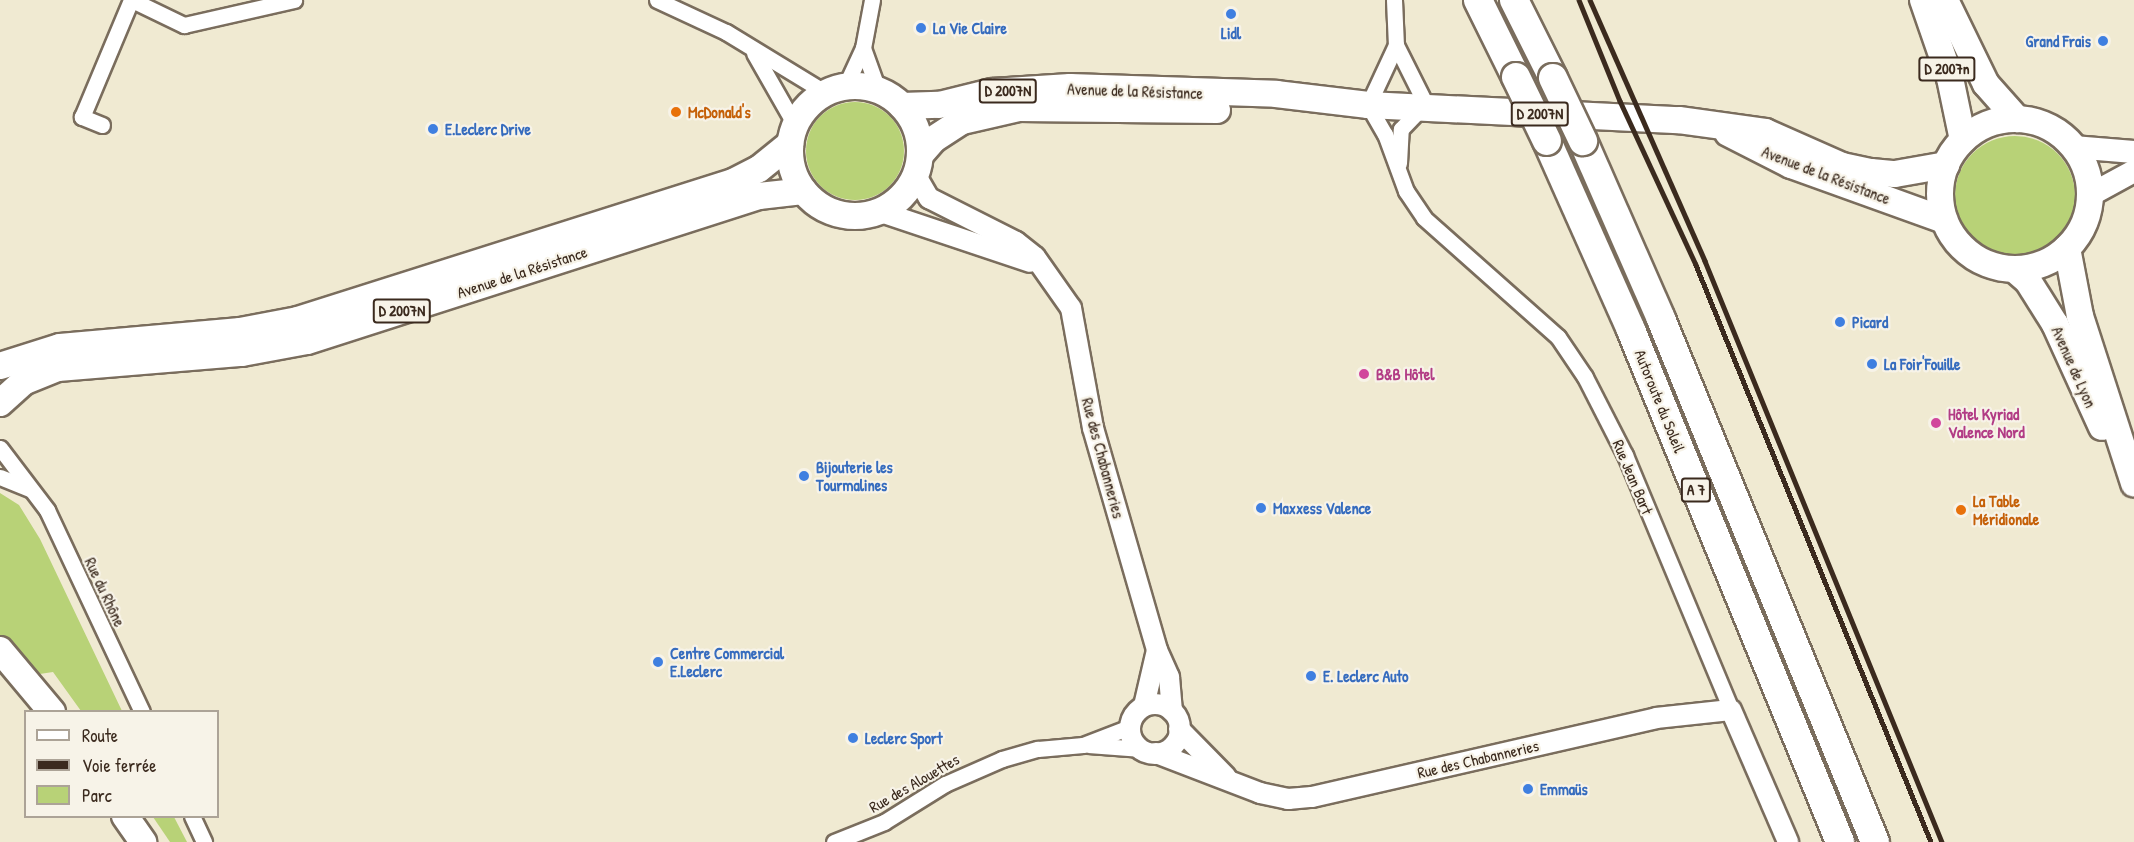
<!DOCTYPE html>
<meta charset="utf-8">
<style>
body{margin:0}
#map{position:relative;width:2134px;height:842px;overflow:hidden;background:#f0ead2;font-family:"Patrick Hand",sans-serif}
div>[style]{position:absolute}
.green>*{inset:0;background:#b8d277}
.round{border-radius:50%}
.roads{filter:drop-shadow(2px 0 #7a6d5d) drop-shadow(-2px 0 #7a6d5d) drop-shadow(0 2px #7a6d5d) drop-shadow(0 -2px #7a6d5d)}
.minor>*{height:15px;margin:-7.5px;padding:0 7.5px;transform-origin:7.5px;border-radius:7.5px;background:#fff}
.tertiary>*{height:20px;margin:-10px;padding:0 10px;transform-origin:10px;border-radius:10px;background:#fff}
.tertiary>.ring{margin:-10px;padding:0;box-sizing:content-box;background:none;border:20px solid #fff;border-radius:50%}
.secondary>*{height:22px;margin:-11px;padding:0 11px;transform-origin:11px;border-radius:11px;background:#fff}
.primary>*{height:26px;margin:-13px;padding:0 13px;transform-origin:13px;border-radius:13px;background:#fff}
.primary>.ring{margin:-13px;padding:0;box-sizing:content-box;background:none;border:26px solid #fff;border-radius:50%}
.motorway>*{height:28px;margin:-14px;padding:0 14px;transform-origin:14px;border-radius:14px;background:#fff}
.rail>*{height:4.5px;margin:-2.25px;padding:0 2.25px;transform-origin:2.25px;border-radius:2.25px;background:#3b2a1e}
.bridges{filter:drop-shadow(2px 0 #7a6d5d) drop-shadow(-2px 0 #7a6d5d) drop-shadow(0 2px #7a6d5d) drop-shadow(0 -2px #7a6d5d)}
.motorway-bridge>*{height:28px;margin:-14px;padding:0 14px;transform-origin:14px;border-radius:14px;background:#fff}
.dots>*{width:16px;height:16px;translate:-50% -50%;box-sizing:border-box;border:3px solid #f7f3e8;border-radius:50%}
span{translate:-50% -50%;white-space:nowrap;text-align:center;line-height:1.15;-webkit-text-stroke:4.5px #f7f3e8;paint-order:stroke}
.shield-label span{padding:2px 4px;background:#f7f3e8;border:2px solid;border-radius:4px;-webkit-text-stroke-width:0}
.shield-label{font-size:15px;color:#3b2a1e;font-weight:700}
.shop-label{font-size:16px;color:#366cbe;font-weight:700}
.left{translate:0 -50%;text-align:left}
.right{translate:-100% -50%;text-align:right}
.street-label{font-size:16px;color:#3b2a1e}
.food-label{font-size:16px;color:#c56008;font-weight:700}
.hotel-label{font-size:16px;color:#b23c85;font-weight:700}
.legend{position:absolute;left:24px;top:710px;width:195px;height:108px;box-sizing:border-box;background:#f7f3e8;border:2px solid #aca397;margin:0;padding:8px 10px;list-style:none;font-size:18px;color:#3b2a1e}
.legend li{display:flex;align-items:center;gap:12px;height:30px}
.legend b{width:30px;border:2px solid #aca397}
</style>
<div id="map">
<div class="green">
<div class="round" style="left:806px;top:102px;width:98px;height:98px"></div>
<div class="round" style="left:1955px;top:136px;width:120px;height:120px"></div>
<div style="clip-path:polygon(0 493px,19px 505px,40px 539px,122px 711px,81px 711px,53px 672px,33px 675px,0 635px)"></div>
<div style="clip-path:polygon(153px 817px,174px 817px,187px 842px,170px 842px)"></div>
</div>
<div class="roads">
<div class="minor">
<div style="left:132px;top:0;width:58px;rotate:25.7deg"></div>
<div style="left:184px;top:25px;width:113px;rotate:-12.8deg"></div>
<div style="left:657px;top:0;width:76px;rotate:24.9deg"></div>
<div style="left:726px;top:32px;width:117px;rotate:31.4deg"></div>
<div style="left:1394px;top:0;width:45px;rotate:87.5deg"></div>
<div style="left:1396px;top:45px;width:72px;rotate:63.4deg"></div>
<div style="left:1396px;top:45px;width:66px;rotate:115deg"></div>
<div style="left:1368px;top:105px;width:34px;rotate:60deg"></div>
<div style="left:1385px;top:134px;width:61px;rotate:69.8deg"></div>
<div style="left:1406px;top:191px;width:32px;rotate:56deg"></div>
<div style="left:1424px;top:218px;width:179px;rotate:41.6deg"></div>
<div style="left:1558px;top:337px;width:48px;rotate:56deg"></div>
<div style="left:1585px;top:377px;width:88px;rotate:62.9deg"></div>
<div style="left:1625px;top:455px;width:276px;rotate:67.4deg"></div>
<div style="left:863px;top:48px;width:45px;rotate:70.3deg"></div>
<div style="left:754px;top:53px;width:83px;rotate:60.3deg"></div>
<div style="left:845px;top:87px;width:43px;rotate:-65.2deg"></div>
<div style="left:863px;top:48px;width:49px;rotate:-79.4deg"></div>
<div style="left:102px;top:125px;width:22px;rotate:-158deg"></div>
<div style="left:82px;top:117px;width:127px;rotate:-67.3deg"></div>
<div style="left:1399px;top:163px;width:34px;rotate:-87deg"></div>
<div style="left:1401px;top:129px;width:29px;rotate:-46deg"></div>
<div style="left:0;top:448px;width:78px;rotate:52.8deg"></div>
<div style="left:47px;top:510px;width:223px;rotate:64.8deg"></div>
<div style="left:0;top:477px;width:32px;rotate:22deg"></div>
<div style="left:1089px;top:745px;width:52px;rotate:4.4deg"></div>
<div style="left:192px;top:816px;width:29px;rotate:65deg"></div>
<div style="left:834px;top:842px;width:54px;rotate:-21.8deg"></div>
<div style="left:884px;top:822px;width:72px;rotate:-31.9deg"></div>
<div style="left:945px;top:784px;width:62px;rotate:-23.7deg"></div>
<div style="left:1002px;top:759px;width:37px;rotate:-16deg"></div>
<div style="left:1038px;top:749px;width:45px;rotate:-5.1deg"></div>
<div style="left:1083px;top:745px;width:50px;rotate:-21deg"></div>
</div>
<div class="tertiary">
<div style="left:915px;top:174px;width:28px;rotate:60deg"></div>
<div style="left:929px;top:198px;width:97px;rotate:26.8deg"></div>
<div style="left:1016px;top:242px;width:24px;rotate:38deg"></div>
<div style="left:1035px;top:257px;width:62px;rotate:54.8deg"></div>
<div style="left:1071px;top:308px;width:122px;rotate:79.6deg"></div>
<div style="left:1093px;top:428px;width:231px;rotate:73.9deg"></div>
<div style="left:1157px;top:650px;width:30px;rotate:66deg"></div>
<div style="left:1169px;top:677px;width:34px;rotate:85deg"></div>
<div style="left:878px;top:211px;width:160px;rotate:18.5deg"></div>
<div class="ring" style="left:1130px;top:704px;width:30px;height:30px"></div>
<div style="left:1144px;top:706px;width:57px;rotate:-76.9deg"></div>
<div style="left:1179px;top:729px;width:67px;rotate:45.6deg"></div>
<div style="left:1156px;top:753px;width:111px;rotate:21deg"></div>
<div style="left:1260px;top:793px;width:29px;rotate:12deg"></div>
<div style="left:1288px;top:799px;width:24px;rotate:-5deg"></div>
<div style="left:1312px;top:797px;width:353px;rotate:-12.9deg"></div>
<div style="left:1656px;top:718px;width:75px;rotate:-6.1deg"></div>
<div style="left:1731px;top:710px;width:144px;rotate:66.6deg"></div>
</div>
<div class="secondary">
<div style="left:2073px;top:147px;width:61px;rotate:4.7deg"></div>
<div style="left:2090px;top:195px;width:50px;rotate:-28.6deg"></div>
</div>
<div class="primary">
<div style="left:1923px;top:0;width:83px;rotate:70.9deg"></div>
<div style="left:1950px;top:78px;width:63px;rotate:78.2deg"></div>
<div style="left:1945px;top:0;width:93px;rotate:64deg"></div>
<div style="left:1986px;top:84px;width:47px;rotate:48.5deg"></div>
<div class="ring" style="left:790px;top:86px;width:104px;height:104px"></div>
<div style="left:902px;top:106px;width:37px;rotate:-2deg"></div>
<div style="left:939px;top:105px;width:55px;rotate:-13.8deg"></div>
<div style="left:992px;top:92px;width:78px;rotate:-3.7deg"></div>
<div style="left:1070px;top:87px;width:206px;rotate:1.9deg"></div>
<div style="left:1276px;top:94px;width:93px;rotate:6.8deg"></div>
<div style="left:1368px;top:105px;width:311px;rotate:2.8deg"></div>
<div style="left:1679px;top:120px;width:87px;rotate:7.9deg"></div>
<div style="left:1765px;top:132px;width:84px;rotate:23.8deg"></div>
<div style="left:1842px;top:166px;width:30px;rotate:12deg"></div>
<div style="left:1871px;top:172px;width:24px;rotate:5deg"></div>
<div style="left:1895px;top:174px;width:52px;rotate:-10deg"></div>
<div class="ring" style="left:1940px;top:119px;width:124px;height:124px"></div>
<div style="left:1728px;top:133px;width:71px;rotate:26.9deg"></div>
<div style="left:1791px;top:165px;width:163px;rotate:19.8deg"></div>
<div style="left:920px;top:155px;width:21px;rotate:-49deg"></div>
<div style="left:934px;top:139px;width:33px;rotate:-33deg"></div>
<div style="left:962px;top:121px;width:58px;rotate:-12.8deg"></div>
<div style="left:1019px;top:108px;width:198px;rotate:0.6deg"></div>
<div style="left:2067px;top:248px;width:69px;rotate:79.2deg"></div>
<div style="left:2080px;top:316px;width:176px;rotate:72.1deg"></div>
<div style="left:2014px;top:269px;width:18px;rotate:41deg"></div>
<div style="left:2028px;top:281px;width:51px;rotate:57.9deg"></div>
<div style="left:2055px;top:324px;width:113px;rotate:65.5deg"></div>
<div style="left:0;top:366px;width:63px;rotate:-17.6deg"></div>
<div style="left:60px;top:347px;width:181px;rotate:-5.1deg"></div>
<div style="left:240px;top:331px;width:59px;rotate:-10.7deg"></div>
<div style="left:298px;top:320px;width:456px;rotate:-17.6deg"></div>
<div style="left:733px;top:182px;width:29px;rotate:-27deg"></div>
<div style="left:759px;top:169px;width:40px;rotate:-39deg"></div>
<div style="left:0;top:403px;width:31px;rotate:-42deg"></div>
<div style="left:23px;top:382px;width:38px;rotate:-22deg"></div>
<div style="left:58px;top:368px;width:185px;rotate:-4.7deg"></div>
<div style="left:242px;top:353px;width:66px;rotate:-10.5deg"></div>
<div style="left:307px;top:341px;width:475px;rotate:-17.8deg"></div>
<div style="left:759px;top:196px;width:45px;rotate:-6.3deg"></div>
<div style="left:0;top:650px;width:81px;rotate:50deg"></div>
<div style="left:125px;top:816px;width:32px;rotate:55deg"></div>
</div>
<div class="motorway">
<div style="left:1478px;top:0;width:86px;rotate:63.7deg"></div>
<div style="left:1514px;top:0;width:87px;rotate:63.4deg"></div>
<div style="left:1547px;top:141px;width:207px;rotate:66deg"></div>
<div style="left:1631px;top:330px;width:553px;rotate:67.79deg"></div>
<div style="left:1583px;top:141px;width:194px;rotate:66.3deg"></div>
<div style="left:1661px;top:319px;width:565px;rotate:67.75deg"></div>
</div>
</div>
<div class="rail">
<div style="left:1579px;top:0;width:109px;rotate:67.9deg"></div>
<div style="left:1620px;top:101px;width:181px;rotate:65.1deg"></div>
<div style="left:1696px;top:265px;width:623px;rotate:67.84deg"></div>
<div style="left:1590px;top:0;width:285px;rotate:66.2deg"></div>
<div style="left:1705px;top:261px;width:627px;rotate:67.81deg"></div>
</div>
<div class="bridges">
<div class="motorway-bridge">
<div style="left:1516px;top:77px;width:71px;rotate:64.2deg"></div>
<div style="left:1553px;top:78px;width:70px;rotate:64.5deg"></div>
</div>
</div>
<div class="dots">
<div style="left:1231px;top:14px;background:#3f7fe0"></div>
<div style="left:921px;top:28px;background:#3f7fe0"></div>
<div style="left:2103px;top:41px;background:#3f7fe0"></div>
<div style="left:676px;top:112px;background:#e8710a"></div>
<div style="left:433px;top:129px;background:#3f7fe0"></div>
<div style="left:1840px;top:322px;background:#3f7fe0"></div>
<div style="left:1872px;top:364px;background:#3f7fe0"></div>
<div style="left:1364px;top:374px;background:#d1479c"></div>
<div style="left:1936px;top:423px;background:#d1479c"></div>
<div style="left:804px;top:476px;background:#3f7fe0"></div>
<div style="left:1261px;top:508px;background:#3f7fe0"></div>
<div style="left:1961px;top:510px;background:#e8710a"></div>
<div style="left:658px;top:662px;background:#3f7fe0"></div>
<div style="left:1311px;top:676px;background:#3f7fe0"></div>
<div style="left:853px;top:738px;background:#3f7fe0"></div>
<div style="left:1528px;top:789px;background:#3f7fe0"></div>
</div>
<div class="shield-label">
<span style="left:1947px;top:69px">D 2007n</span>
<span style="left:1008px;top:91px">D 2007N</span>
<span style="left:1540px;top:114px">D 2007N</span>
<span style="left:402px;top:311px">D 2007N</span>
<span style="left:1696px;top:490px">A 7</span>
</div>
<div class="shop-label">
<span class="left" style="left:933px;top:28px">La Vie Claire</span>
<span style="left:1231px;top:33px">Lidl</span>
<span class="right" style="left:2091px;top:41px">Grand Frais</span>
<span class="left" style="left:445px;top:129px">E.Leclerc Drive</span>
<span class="left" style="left:1852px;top:322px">Picard</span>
<span class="left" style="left:1884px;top:364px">La Foir'Fouille</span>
<span class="left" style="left:816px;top:476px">Bijouterie les<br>Tourmalines</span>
<span class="left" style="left:1273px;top:508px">Maxxess Valence</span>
<span class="left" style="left:670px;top:662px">Centre Commercial<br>E.Leclerc</span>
<span class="left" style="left:1323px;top:676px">E. Leclerc Auto</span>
<span class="left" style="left:865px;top:738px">Leclerc Sport</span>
<span class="left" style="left:1540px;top:789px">Emmaüs</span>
</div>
<div class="street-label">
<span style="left:1135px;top:91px;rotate:2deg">Avenue de la Résistance</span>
<span style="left:1826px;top:175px;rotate:21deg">Avenue de la Résistance</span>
<span style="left:522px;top:272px;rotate:-18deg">Avenue de la Résistance</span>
<span style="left:2074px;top:367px;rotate:66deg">Avenue de Lyon</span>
<span style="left:1660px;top:401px;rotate:68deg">Autoroute du Soleil</span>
<span style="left:1103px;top:458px;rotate:75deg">Rue des Chabanneries</span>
<span style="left:1633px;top:477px;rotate:67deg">Rue Jean Bart</span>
<span style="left:105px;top:592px;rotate:65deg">Rue du Rhône</span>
<span style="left:1478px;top:759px;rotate:-13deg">Rue des Chabanneries</span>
<span style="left:914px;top:783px;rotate:-30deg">Rue des Alouettes</span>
</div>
<div class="food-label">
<span class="left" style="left:688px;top:112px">McDonald's</span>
<span class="left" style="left:1973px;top:510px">La Table<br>Méridionale</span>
</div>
<div class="hotel-label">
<span class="left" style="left:1376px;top:374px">B&amp;B Hôtel</span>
<span class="left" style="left:1948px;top:423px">Hôtel Kyriad<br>Valence Nord</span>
</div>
<ul class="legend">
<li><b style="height:8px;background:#fff"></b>Route</li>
<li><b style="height:8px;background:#3b2a1e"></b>Voie ferrée</li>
<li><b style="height:16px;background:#b8d277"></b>Parc</li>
</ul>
</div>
